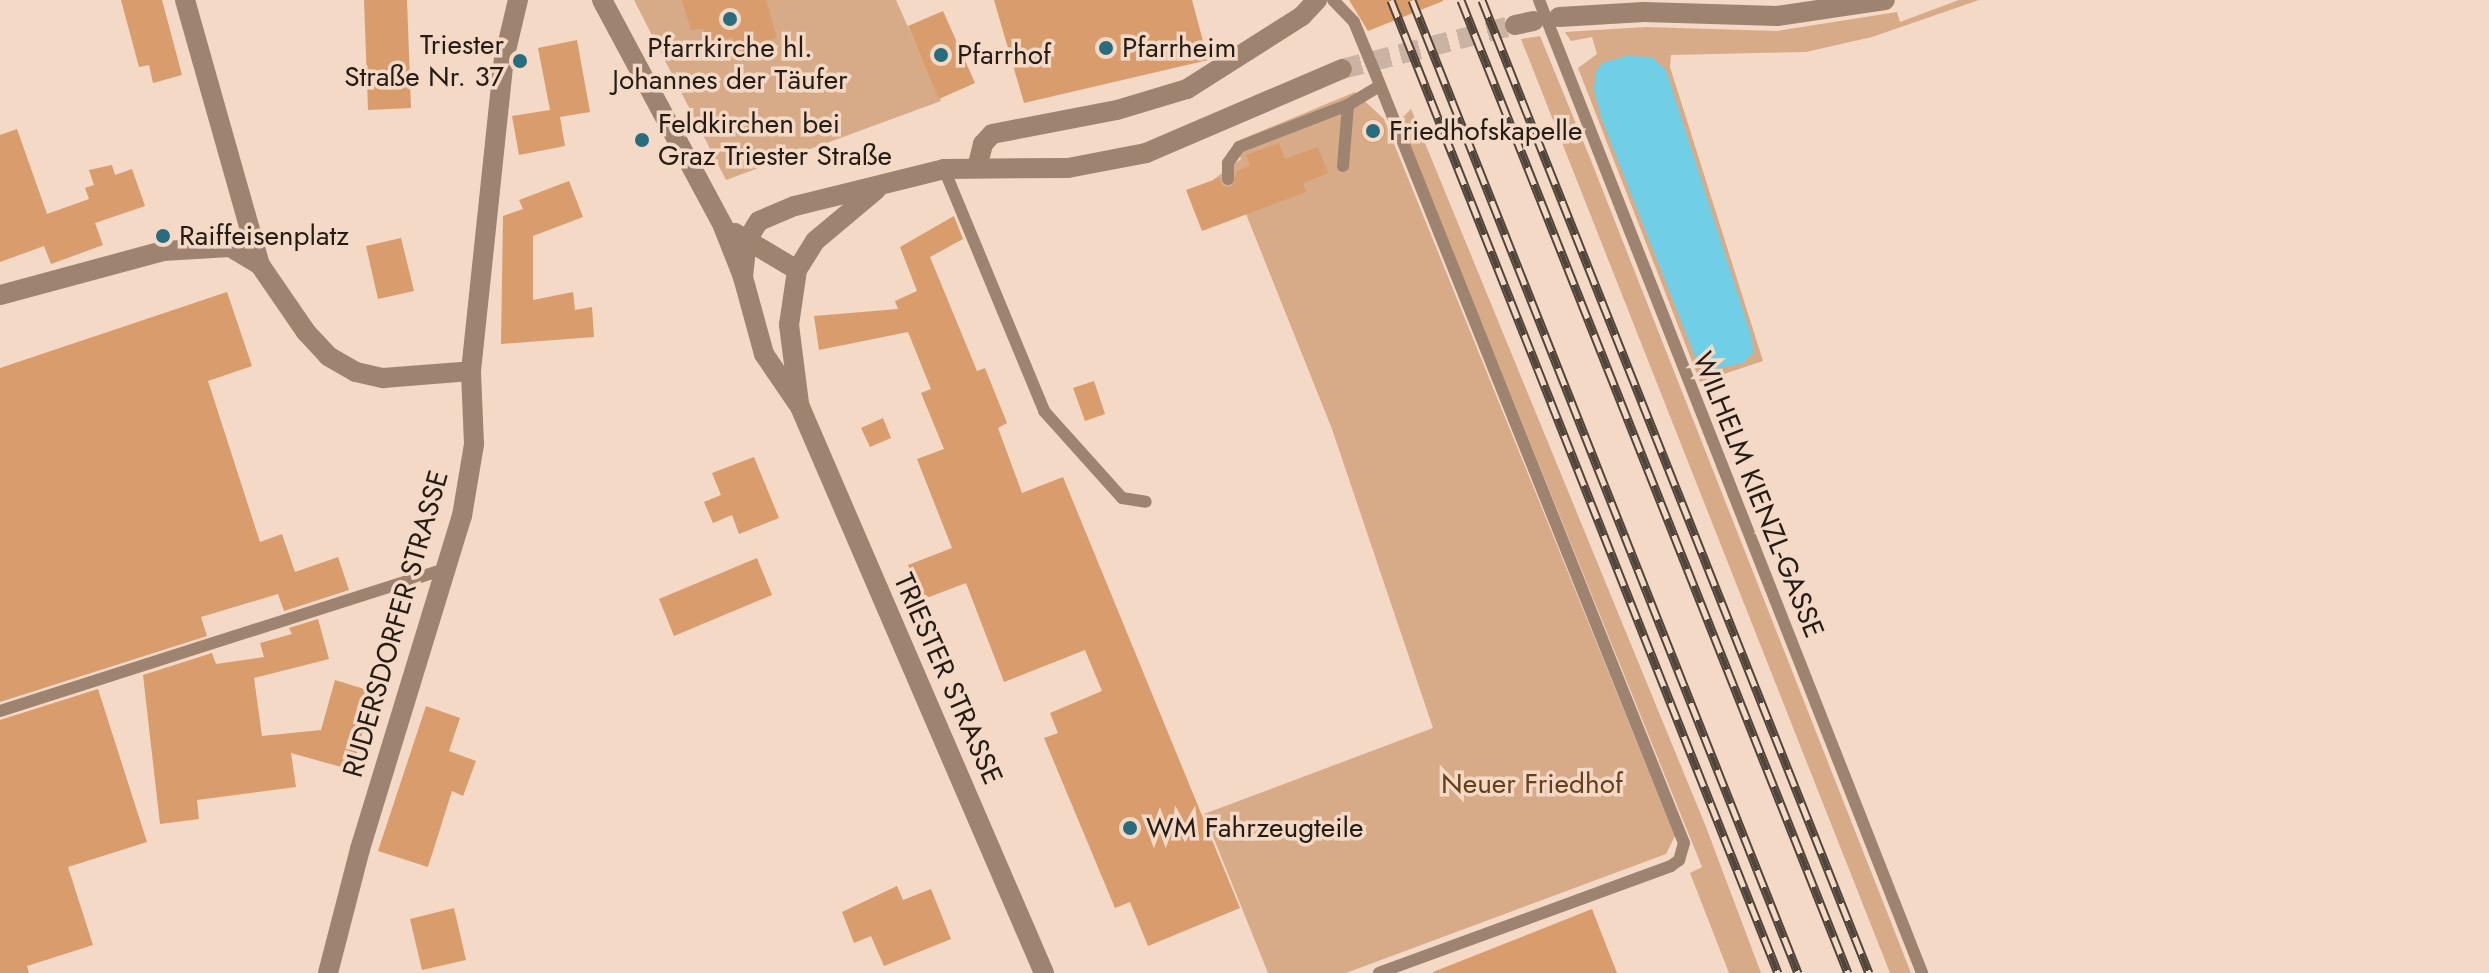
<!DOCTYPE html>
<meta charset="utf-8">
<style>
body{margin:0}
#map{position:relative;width:2489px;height:973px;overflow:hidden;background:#f4d9c6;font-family:Jost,sans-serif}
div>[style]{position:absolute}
.green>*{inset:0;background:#d7aa88}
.water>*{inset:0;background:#71cee7}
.building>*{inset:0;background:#d89c6d}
.round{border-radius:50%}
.tertiary-tunnel>*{height:20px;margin-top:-10px;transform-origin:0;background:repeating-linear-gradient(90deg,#cbb3a3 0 20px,transparent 0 30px)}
.service>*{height:12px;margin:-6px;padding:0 6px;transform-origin:6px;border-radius:6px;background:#9e8470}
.minor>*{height:20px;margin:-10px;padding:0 10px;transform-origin:10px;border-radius:10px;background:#9e8470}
.tertiary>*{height:20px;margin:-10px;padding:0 10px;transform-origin:10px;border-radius:10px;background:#9e8470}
.rail>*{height:9px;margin-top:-4.5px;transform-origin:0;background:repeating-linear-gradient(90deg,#f4d9c6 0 18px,#51443a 0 36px);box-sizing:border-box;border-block:2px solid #51443a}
.dots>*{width:22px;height:22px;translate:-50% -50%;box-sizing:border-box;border:4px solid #f4d9c6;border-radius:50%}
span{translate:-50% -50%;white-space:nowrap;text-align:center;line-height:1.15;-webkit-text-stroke:7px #f4d9c6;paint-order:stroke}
.poi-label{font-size:28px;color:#251c15}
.right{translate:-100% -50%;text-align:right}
.left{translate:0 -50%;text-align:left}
.street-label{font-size:28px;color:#251c15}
.park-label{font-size:28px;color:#683f1c}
</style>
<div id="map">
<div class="green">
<div style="clip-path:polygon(634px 0,896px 0,941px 101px,726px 180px)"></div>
<div style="clip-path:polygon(1959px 0,1979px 0,1872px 37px,1806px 52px,1671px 55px,1670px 67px,1763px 361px,1700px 382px,1578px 68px,1597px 54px,1592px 37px,1571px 41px,1565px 32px,1645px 27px,1777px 31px,1897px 12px,1900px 22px)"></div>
<div style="clip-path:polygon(1540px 36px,1590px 158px,1911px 973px,1890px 973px,1521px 39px)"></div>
<div style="clip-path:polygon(1355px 92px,1384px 119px,1675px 836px,1666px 854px,1346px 973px,1268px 973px,1204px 814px,1433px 728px,1332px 429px,1236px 189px,1219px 195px,1213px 180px,1241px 159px,1235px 142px)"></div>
<div style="clip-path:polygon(1411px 109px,1706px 827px,1761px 973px,1729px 973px,1690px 873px,1702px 867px,1403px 129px,1403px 117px)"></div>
</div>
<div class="water">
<div style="clip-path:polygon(1626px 56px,1652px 57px,1666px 70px,1752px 338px,1753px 353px,1743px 363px,1711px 370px,1698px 364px,1602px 120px,1594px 90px,1596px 72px,1602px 63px)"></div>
</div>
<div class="building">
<div style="clip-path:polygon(121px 0,162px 0,182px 75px,153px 83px,149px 65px,139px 67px)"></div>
<div style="clip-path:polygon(364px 0,407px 0,411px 108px,368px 110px)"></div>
<div style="clip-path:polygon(682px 0,766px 0,777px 38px,738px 52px,732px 37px,709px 45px,704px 29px,691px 30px)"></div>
<div style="clip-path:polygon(994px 0,1192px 0,1208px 60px,1024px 103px)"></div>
<div style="clip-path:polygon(1349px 0,1443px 0,1443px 1px,1368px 31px)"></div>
<div style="clip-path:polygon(943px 11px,975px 83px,939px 99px,908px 26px)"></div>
<div style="clip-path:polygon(577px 40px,590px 112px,560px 117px,565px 146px,519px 155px,512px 116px,550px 110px,538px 48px)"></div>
<div class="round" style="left:1361px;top:119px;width:24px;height:24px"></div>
<div style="clip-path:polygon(17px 129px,47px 214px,89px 199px,85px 188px,94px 185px,89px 170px,112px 165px,115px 175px,132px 169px,145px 206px,95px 223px,103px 245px,51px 264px,44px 246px,0 262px,0 135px)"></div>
<div style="clip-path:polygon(1279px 143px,1285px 159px,1318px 147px,1328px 173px,1303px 183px,1306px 192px,1202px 231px,1186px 190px,1219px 178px,1223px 186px,1232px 187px,1237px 171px,1250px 166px,1246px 155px)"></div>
<div style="clip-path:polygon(569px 181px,583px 217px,533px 236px,533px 300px,573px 292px,575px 310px,592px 307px,594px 337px,501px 344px,503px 216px,523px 209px,519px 200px)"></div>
<div style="clip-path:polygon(954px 216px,963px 239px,930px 257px,977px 371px,985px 368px,1007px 423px,998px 428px,1022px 493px,1063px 477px,1240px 908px,1148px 946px,1130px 902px,1115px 908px,1044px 738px,1058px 733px,1050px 713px,1102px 691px,1085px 650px,1004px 682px,966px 583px,929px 597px,920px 593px,908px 565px,952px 548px,917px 459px,944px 449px,921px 393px,931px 389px,908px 332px,819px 350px,814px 316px,898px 309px,895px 301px,917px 291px,900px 247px)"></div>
<div style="clip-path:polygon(401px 238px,414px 291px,378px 299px,366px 246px)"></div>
<div style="clip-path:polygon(227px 292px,252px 366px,208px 381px,260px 542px,282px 534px,295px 572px,338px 557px,349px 590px,284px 611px,278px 594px,201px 617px,207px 636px,0 702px,0 368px)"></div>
<div style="clip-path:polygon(1094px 381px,1105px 414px,1085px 421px,1073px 388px)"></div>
<div style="clip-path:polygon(883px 418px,891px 438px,870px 447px,861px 428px)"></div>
<div style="clip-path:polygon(754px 457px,779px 518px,739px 534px,732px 515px,713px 523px,704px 502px,721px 495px,712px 473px)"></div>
<div style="clip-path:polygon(757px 558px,772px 595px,674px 636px,659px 599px)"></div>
<div style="clip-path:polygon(318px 619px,329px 659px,254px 678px,262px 736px,321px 730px,335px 680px,374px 692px,352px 770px,291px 753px,296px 787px,197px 800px,199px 819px,160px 824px,143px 675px,212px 653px,216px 664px,264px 657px,260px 643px,292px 634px,289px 628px)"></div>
<div style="clip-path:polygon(98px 689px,147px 842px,68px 867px,93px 945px,27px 966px,29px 973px,0 973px,0 720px)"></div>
<div style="clip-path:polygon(426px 706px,460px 718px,449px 751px,476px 761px,463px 796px,452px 791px,428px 867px,378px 851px)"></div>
<div style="clip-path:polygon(897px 886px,903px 900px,931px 889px,951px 939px,884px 966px,871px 936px,854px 943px,842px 912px)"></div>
<div style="clip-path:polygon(454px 908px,466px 960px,422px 970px,410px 919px)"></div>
<div style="clip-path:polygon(1592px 909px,1617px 973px,1433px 973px,1433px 972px)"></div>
</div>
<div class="tertiary-tunnel">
<div style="left:1342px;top:69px;width:179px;rotate:-14.3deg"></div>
</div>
<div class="service">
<div style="left:1333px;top:0;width:30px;rotate:46deg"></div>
<div style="left:1354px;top:22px;width:57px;rotate:67.5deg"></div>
<div style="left:1376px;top:75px;width:827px;rotate:68.15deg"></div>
<div style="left:1684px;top:843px;width:18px;rotate:106deg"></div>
<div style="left:1679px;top:860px;width:10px;rotate:143deg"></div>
<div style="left:1671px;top:866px;width:311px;rotate:159.9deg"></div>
<div style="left:1539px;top:0;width:1046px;rotate:68.51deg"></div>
<div style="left:1343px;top:166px;width:61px;rotate:-85.3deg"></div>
<div style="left:944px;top:169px;width:262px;rotate:67.5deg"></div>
<div style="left:1044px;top:411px;width:117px;rotate:48.1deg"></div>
<div style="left:1122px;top:498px;width:24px;rotate:9deg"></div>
<div style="left:1228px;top:179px;width:16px;rotate:-90deg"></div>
<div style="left:1228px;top:163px;width:19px;rotate:-55deg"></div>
<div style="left:1239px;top:147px;width:117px;rotate:-21.1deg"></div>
<div style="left:1348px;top:105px;width:37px;rotate:-31deg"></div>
<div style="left:0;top:711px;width:468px;rotate:-17.7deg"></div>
</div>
<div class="minor">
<div style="left:185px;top:0;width:275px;rotate:74.2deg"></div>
<div style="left:260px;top:265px;width:81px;rotate:55.5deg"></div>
<div style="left:306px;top:332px;width:33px;rotate:47deg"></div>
<div style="left:328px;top:356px;width:32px;rotate:30deg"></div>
<div style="left:356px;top:372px;width:28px;rotate:13deg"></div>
<div style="left:383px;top:378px;width:88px;rotate:-4.5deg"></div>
<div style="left:602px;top:0;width:256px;rotate:61.8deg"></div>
<div style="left:723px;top:226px;width:55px;rotate:68.6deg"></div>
<div style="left:977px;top:168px;width:25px;rotate:-76deg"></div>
<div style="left:983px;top:144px;width:13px;rotate:-48deg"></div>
<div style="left:992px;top:134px;width:127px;rotate:-10.9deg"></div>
<div style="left:1117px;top:110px;width:73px;rotate:-16.7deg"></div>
<div style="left:1187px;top:89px;width:136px;rotate:-32.4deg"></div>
<div style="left:1302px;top:16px;width:22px;rotate:-47deg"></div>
<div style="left:735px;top:233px;width:72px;rotate:30.8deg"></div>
<div style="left:0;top:295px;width:169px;rotate:-15.1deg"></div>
<div style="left:163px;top:251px;width:67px;rotate:-3.4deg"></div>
<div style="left:230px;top:247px;width:35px;rotate:31deg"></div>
<div style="left:328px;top:973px;width:128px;rotate:-75.5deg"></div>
<div style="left:360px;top:849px;width:348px;rotate:-73deg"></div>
<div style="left:462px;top:516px;width:73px;rotate:-80.5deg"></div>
<div style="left:474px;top:444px;width:73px;rotate:-92.4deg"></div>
<div style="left:471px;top:371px;width:314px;rotate:-84deg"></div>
<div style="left:504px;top:59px;width:61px;rotate:-76.7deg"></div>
</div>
<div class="tertiary">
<div style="left:1559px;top:17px;width:85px;rotate:-3.4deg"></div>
<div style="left:1644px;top:12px;width:133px;rotate:1.7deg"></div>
<div style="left:1777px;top:16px;width:109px;rotate:-8.4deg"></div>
<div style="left:1515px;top:25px;width:19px;rotate:-12deg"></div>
<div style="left:799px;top:403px;width:79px;rotate:-97.3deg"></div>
<div style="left:789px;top:325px;width:56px;rotate:-81.7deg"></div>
<div style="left:797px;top:270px;width:34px;rotate:-58deg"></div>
<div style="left:815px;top:241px;width:80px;rotate:-39.9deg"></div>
<div style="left:1044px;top:973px;width:616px;rotate:-113.32deg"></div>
<div style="left:800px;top:407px;width:64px;rotate:-124.2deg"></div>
<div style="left:764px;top:354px;width:80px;rotate:-105.3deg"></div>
<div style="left:743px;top:277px;width:37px;rotate:-84deg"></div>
<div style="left:747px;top:240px;width:22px;rotate:-58deg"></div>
<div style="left:759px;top:221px;width:39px;rotate:-23deg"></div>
<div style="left:795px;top:206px;width:154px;rotate:-13.9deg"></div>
<div style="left:944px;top:169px;width:124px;rotate:-0.5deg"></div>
<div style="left:1068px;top:168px;width:79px;rotate:-10.9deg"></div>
<div style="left:1146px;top:153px;width:213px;rotate:-23.2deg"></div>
</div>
<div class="rail">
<div style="left:1391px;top:0;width:1047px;rotate:68.31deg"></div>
<div style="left:1412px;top:0;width:1047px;rotate:68.36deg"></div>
<div style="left:1461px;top:0;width:1047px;rotate:68.31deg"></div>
<div style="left:1482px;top:0;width:1047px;rotate:68.31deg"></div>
</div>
<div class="dots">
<div style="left:730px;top:19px;background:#296c7e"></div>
<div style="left:1106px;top:48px;background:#296c7e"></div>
<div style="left:941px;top:55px;background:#296c7e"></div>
<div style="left:520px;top:61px;background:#296c7e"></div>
<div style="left:1373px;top:131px;background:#296c7e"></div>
<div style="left:642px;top:140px;background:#296c7e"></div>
<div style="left:163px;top:236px;background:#296c7e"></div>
<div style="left:1130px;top:828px;background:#296c7e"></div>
</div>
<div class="poi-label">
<span class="right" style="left:504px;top:61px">Triester<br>Straße Nr. 37</span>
<span style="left:730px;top:64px">Pfarrkirche hl.<br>Johannes der Täufer</span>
<span class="left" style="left:1122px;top:48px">Pfarrheim</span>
<span class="left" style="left:957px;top:55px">Pfarrhof</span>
<span class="left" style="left:658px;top:140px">Feldkirchen bei<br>Graz Triester Straße</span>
<span class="left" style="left:1389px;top:131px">Friedhofskapelle</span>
<span class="left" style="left:179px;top:236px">Raiffeisenplatz</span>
<span class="left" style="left:1146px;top:828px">WM Fahrzeugteile</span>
</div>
<div class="street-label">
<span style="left:1758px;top:495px;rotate:68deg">WILHELM KIENZL-GASSE</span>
<span style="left:396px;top:624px;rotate:-74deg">RUDERSDORFER STRASSE</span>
<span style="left:948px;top:679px;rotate:66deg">TRIESTER STRASSE</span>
</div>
<div class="park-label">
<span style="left:1532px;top:784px">Neuer Friedhof</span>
</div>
</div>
